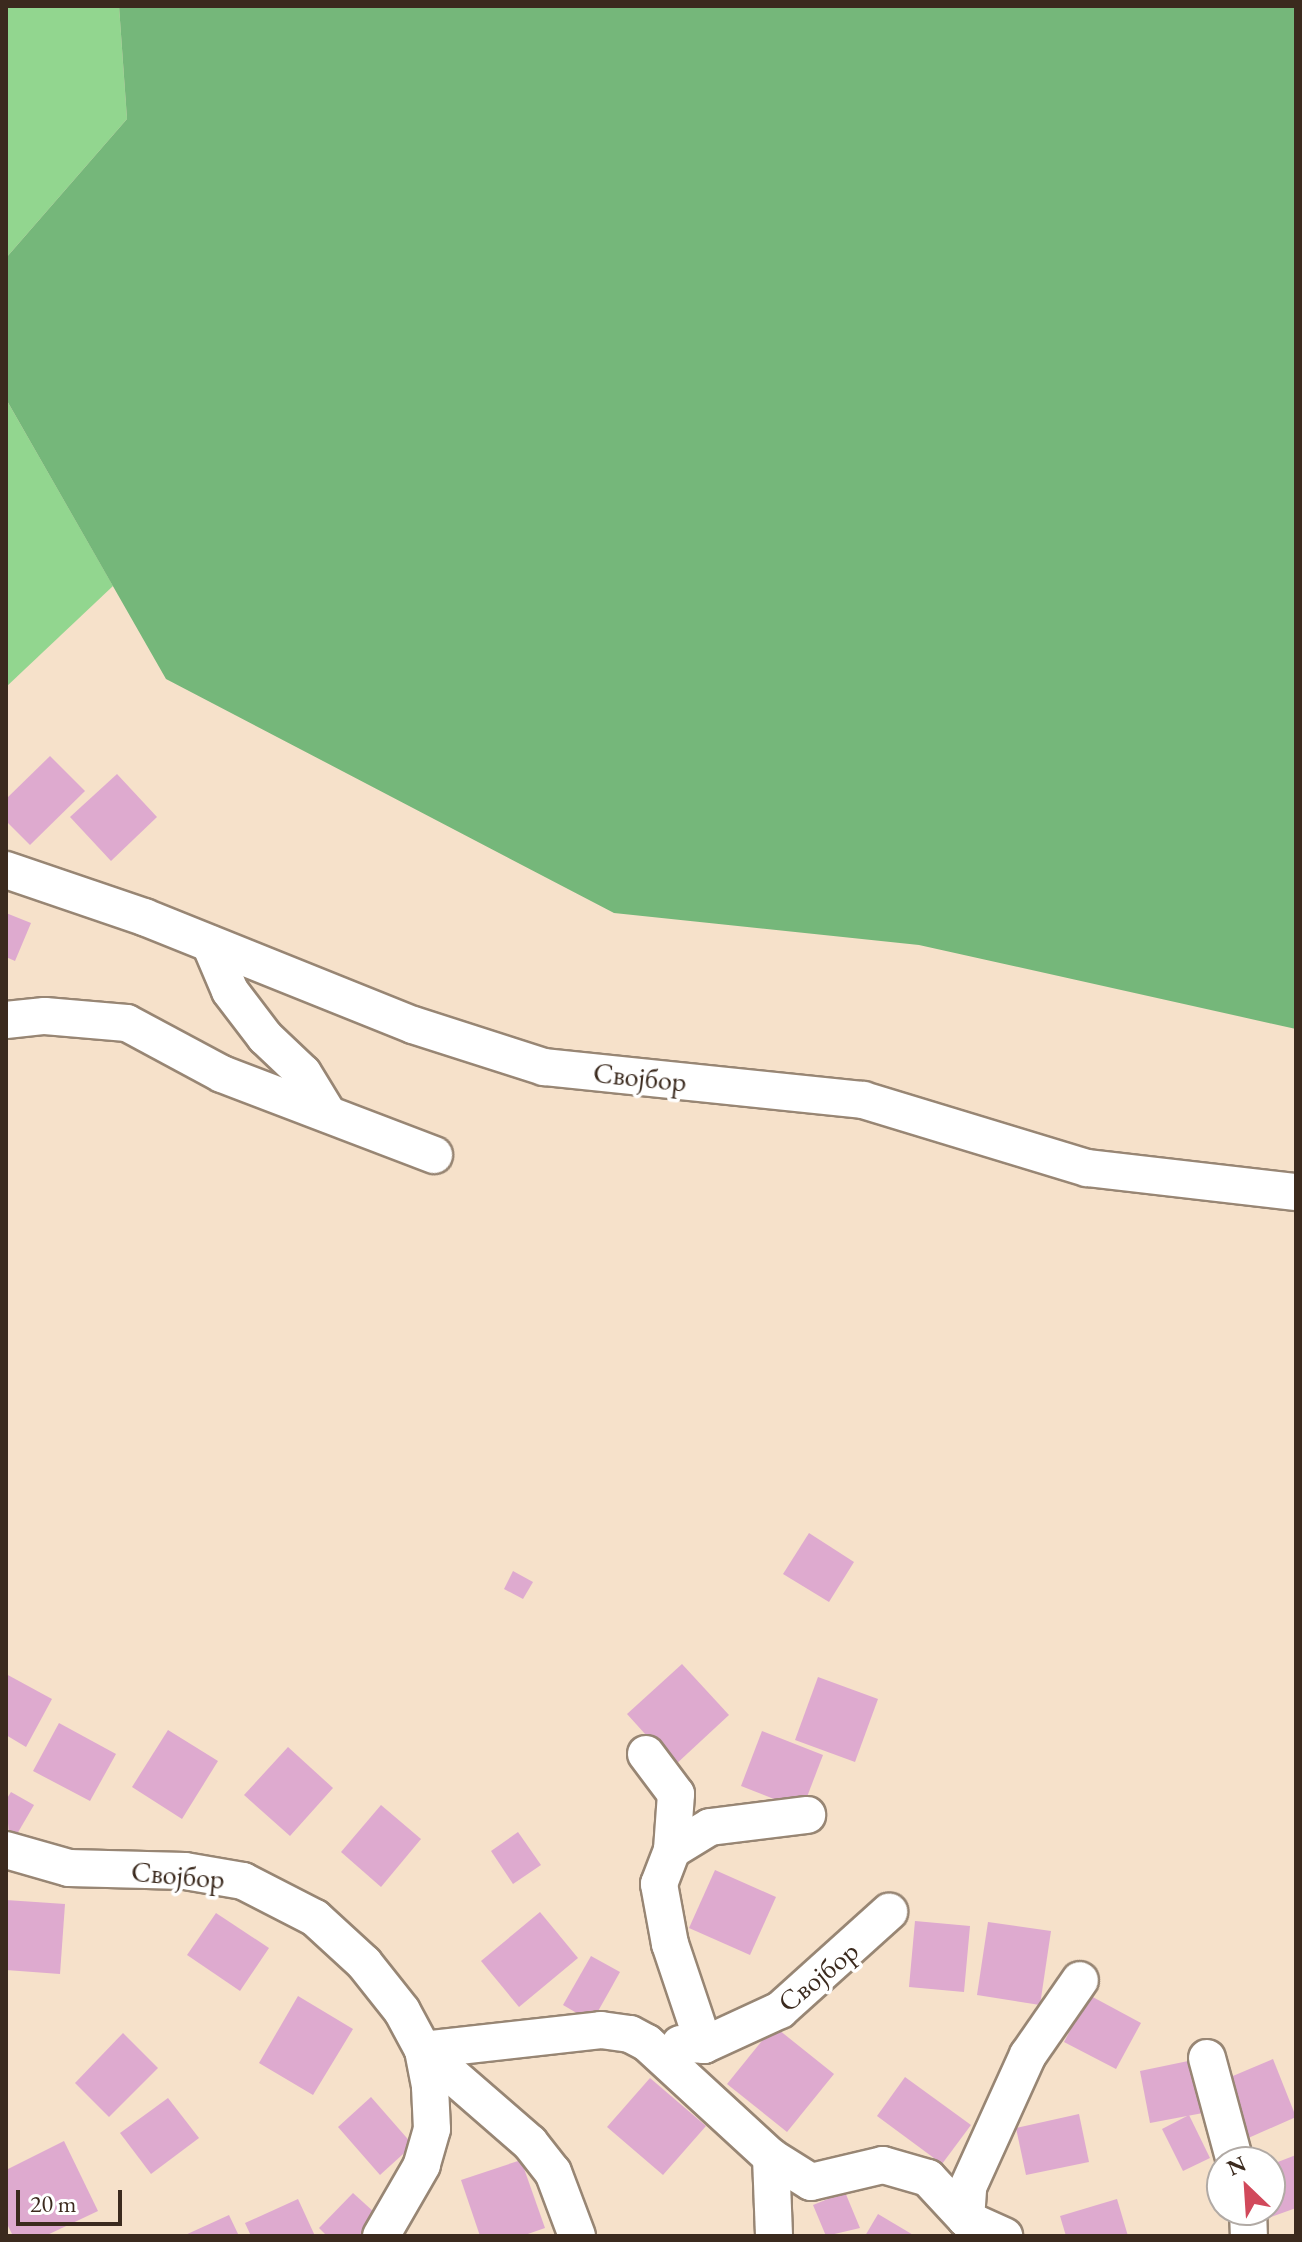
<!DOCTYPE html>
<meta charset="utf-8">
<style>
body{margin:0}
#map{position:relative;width:1302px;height:2242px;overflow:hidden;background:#f6e1ca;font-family:"EB Garamond",serif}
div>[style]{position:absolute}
.green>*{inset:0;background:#92d68f}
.forest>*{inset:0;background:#75b77a}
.building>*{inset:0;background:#deaacf}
.roads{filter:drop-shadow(2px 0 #988674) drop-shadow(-2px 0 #988674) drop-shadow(0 2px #988674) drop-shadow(0 -2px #988674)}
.minor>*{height:36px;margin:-18px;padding:0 18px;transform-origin:18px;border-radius:18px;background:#fff}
span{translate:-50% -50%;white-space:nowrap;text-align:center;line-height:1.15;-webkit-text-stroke:7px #fff;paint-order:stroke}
.street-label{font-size:28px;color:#3b2a1e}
.frame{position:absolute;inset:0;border:8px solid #3b2a1e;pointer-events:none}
.north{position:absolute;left:1206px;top:2146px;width:80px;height:80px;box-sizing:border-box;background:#fff;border:2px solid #b1aaa5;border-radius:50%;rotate:335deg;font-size:22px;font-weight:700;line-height:32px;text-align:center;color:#3b2a1e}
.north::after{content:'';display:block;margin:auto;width:28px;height:36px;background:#d1495b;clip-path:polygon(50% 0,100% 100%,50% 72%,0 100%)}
.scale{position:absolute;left:16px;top:2190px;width:106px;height:36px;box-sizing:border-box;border:4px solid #3b2a1e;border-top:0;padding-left:10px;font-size:24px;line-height:28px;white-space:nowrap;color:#3b2a1e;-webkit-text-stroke:6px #fff;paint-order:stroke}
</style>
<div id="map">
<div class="green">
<div style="clip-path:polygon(6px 6px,119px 6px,127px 119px,6px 258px)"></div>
<div style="clip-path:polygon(6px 399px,113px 586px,6px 687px)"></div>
</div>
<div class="forest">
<div style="clip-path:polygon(119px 6px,1296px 6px,1296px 1029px,919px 945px,614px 913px,166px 679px,6px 399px,6px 258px,127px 119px)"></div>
</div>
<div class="building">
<div style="clip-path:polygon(50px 756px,85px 791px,30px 845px,6px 821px,6px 799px)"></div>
<div style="clip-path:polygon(117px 774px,157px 817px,111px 861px,70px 817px)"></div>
<div style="clip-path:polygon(6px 913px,31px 923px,15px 961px,6px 957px)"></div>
<div style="clip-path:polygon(809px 1533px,854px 1562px,829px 1602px,783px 1574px)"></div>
<div style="clip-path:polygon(513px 1571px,533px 1582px,523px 1599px,504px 1589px)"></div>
<div style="clip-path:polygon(682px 1664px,729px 1715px,674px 1766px,627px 1714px)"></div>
<div style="clip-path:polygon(6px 1674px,52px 1699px,26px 1747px,6px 1735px)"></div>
<div style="clip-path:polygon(818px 1677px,878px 1699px,855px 1762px,795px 1740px)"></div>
<div style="clip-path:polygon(59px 1723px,116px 1754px,90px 1801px,33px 1771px)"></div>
<div style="clip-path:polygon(168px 1730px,218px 1761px,182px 1819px,132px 1787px)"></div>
<div style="clip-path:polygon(762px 1731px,823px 1755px,802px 1810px,741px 1786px)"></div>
<div style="clip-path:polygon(288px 1747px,333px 1788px,290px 1836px,244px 1795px)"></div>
<div style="clip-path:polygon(11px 1792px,34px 1805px,10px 1846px,6px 1800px)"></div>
<div style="clip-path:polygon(381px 1805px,421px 1839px,381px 1887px,341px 1852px)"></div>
<div style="clip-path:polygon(518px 1832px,541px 1865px,513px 1884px,491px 1851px)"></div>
<div style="clip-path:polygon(715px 1870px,776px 1897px,750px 1955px,689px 1928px)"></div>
<div style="clip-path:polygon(6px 1900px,65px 1904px,60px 1974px,6px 1970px)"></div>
<div style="clip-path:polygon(540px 1912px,578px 1958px,519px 2007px,481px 1961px)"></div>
<div style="clip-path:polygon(216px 1913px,269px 1948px,240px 1991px,187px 1955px)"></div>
<div style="clip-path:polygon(915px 1921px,970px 1926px,964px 1992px,909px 1987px)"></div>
<div style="clip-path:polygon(988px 1922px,1051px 1931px,1040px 2005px,977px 1995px)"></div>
<div style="clip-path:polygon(591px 1956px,620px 1972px,592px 2022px,563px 2005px)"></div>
<div style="clip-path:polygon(1089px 1995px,1141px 2023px,1116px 2069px,1064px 2042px)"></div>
<div style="clip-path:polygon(298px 1996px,353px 2029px,313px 2095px,259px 2063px)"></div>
<div style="clip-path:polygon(774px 2026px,834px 2074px,787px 2132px,727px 2084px)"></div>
<div style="clip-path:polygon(123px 2033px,158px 2068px,109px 2117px,75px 2083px)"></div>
<div style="clip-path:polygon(1273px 2059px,1296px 2117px,1246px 2139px,1221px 2081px)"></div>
<div style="clip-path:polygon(1193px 2060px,1203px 2113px,1150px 2123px,1140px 2071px)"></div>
<div style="clip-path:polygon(905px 2077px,971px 2125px,942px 2164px,877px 2116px)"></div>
<div style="clip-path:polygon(650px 2078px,706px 2126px,663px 2175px,607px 2127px)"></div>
<div style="clip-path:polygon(371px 2097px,413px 2145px,380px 2175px,338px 2127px)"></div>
<div style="clip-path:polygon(168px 2098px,199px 2138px,151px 2174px,120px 2133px)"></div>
<div style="clip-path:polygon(1079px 2114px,1089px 2162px,1026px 2175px,1016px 2128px)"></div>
<div style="clip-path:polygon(1189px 2115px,1210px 2158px,1183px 2171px,1162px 2129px)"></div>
<div style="clip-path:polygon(64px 2141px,98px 2211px,45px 2236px,13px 2236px,6px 2222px,6px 2170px)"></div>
<div style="clip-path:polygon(1296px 2155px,1296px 2208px,1271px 2217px,1270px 2165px)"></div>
<div style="clip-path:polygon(521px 2160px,545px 2228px,522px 2236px,480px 2236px,461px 2180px)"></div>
<div style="clip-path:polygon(845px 2192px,860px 2228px,826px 2236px,813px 2205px)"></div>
<div style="clip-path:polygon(353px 2193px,385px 2222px,372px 2236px,327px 2236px,319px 2228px)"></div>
<div style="clip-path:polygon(298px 2199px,315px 2236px,251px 2236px,245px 2223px)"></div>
<div style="clip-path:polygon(1117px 2199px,1128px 2236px,1066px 2236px,1060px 2216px)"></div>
<div style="clip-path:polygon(878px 2214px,915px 2236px,865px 2236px)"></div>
<div style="clip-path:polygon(229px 2215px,239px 2236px,183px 2236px)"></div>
</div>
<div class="roads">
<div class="minor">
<div style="left:6px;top:870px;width:146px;rotate:18.8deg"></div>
<div style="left:144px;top:917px;width:290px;rotate:21.9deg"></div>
<div style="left:413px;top:1025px;width:138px;rotate:17.8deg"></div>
<div style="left:544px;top:1067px;width:321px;rotate:5.9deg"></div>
<div style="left:863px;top:1100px;width:234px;rotate:16.9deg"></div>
<div style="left:1087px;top:1168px;width:210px;rotate:6.6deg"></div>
<div style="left:210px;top:944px;width:51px;rotate:66.9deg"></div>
<div style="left:230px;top:991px;width:58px;rotate:52.7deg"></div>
<div style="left:265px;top:1037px;width:52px;rotate:43.5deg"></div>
<div style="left:303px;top:1073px;width:48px;rotate:58.6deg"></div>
<div style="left:6px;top:1020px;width:39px;rotate:-6deg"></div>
<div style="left:45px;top:1016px;width:82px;rotate:4.9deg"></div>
<div style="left:127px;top:1023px;width:108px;rotate:28.2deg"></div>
<div style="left:222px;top:1074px;width:227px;rotate:20.9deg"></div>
<div style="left:646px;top:1754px;width:50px;rotate:53.1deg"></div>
<div style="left:676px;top:1794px;width:56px;rotate:94.1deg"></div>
<div style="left:6px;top:1850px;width:66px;rotate:15.9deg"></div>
<div style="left:69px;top:1868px;width:116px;rotate:1.5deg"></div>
<div style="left:185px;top:1871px;width:59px;rotate:9.8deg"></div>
<div style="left:243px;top:1881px;width:81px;rotate:27.2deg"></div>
<div style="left:315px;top:1918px;width:67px;rotate:42.6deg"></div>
<div style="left:364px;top:1963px;width:61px;rotate:51.6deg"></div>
<div style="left:402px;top:2011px;width:44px;rotate:61.7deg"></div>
<div style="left:423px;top:2050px;width:38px;rotate:79deg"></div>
<div style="left:430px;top:2087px;width:42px;rotate:87.3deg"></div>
<div style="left:432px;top:2129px;width:37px;rotate:106deg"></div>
<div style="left:422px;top:2165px;width:82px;rotate:120deg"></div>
<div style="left:680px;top:2044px;width:24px;rotate:2deg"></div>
<div style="left:704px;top:2045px;width:84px;rotate:-24.7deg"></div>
<div style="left:780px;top:2010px;width:147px;rotate:-42deg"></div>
<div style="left:704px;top:2045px;width:107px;rotate:-108.6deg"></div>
<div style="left:670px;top:1944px;width:61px;rotate:-100.4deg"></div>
<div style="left:659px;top:1884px;width:36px;rotate:-69deg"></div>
<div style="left:672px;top:1850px;width:44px;rotate:-31.2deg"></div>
<div style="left:710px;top:1827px;width:98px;rotate:-7.1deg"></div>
<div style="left:423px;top:2050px;width:179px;rotate:-6.4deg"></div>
<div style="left:601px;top:2030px;width:29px;rotate:8deg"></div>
<div style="left:630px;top:2034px;width:19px;rotate:28deg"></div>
<div style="left:647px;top:2043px;width:168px;rotate:42.6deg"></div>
<div style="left:771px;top:2157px;width:47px;rotate:32deg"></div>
<div style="left:811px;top:2182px;width:74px;rotate:-13.3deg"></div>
<div style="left:883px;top:2165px;width:47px;rotate:16.1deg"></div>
<div style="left:928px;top:2178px;width:56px;rotate:47.2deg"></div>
<div style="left:966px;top:2219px;width:42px;rotate:24.1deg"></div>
<div style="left:423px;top:2050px;width:142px;rotate:41deg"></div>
<div style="left:530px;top:2143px;width:37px;rotate:52deg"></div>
<div style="left:553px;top:2172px;width:68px;rotate:69.4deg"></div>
<div style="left:1207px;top:2058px;width:108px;rotate:74.9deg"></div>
<div style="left:771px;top:2157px;width:79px;rotate:87.8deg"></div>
<div style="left:1248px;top:2210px;width:26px;rotate:88deg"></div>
<div style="left:966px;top:2219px;width:32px;rotate:-86deg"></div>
<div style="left:968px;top:2187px;width:145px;rotate:-65.6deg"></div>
<div style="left:1028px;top:2055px;width:91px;rotate:-55.3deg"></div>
</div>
</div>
<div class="street-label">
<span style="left:640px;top:1077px;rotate:6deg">Својбор</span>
<span style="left:178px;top:1875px;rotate:5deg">Својбор</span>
<span style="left:818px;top:1976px;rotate:-39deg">Својбор</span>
</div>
<div class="frame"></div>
<div class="north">N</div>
<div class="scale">20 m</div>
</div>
